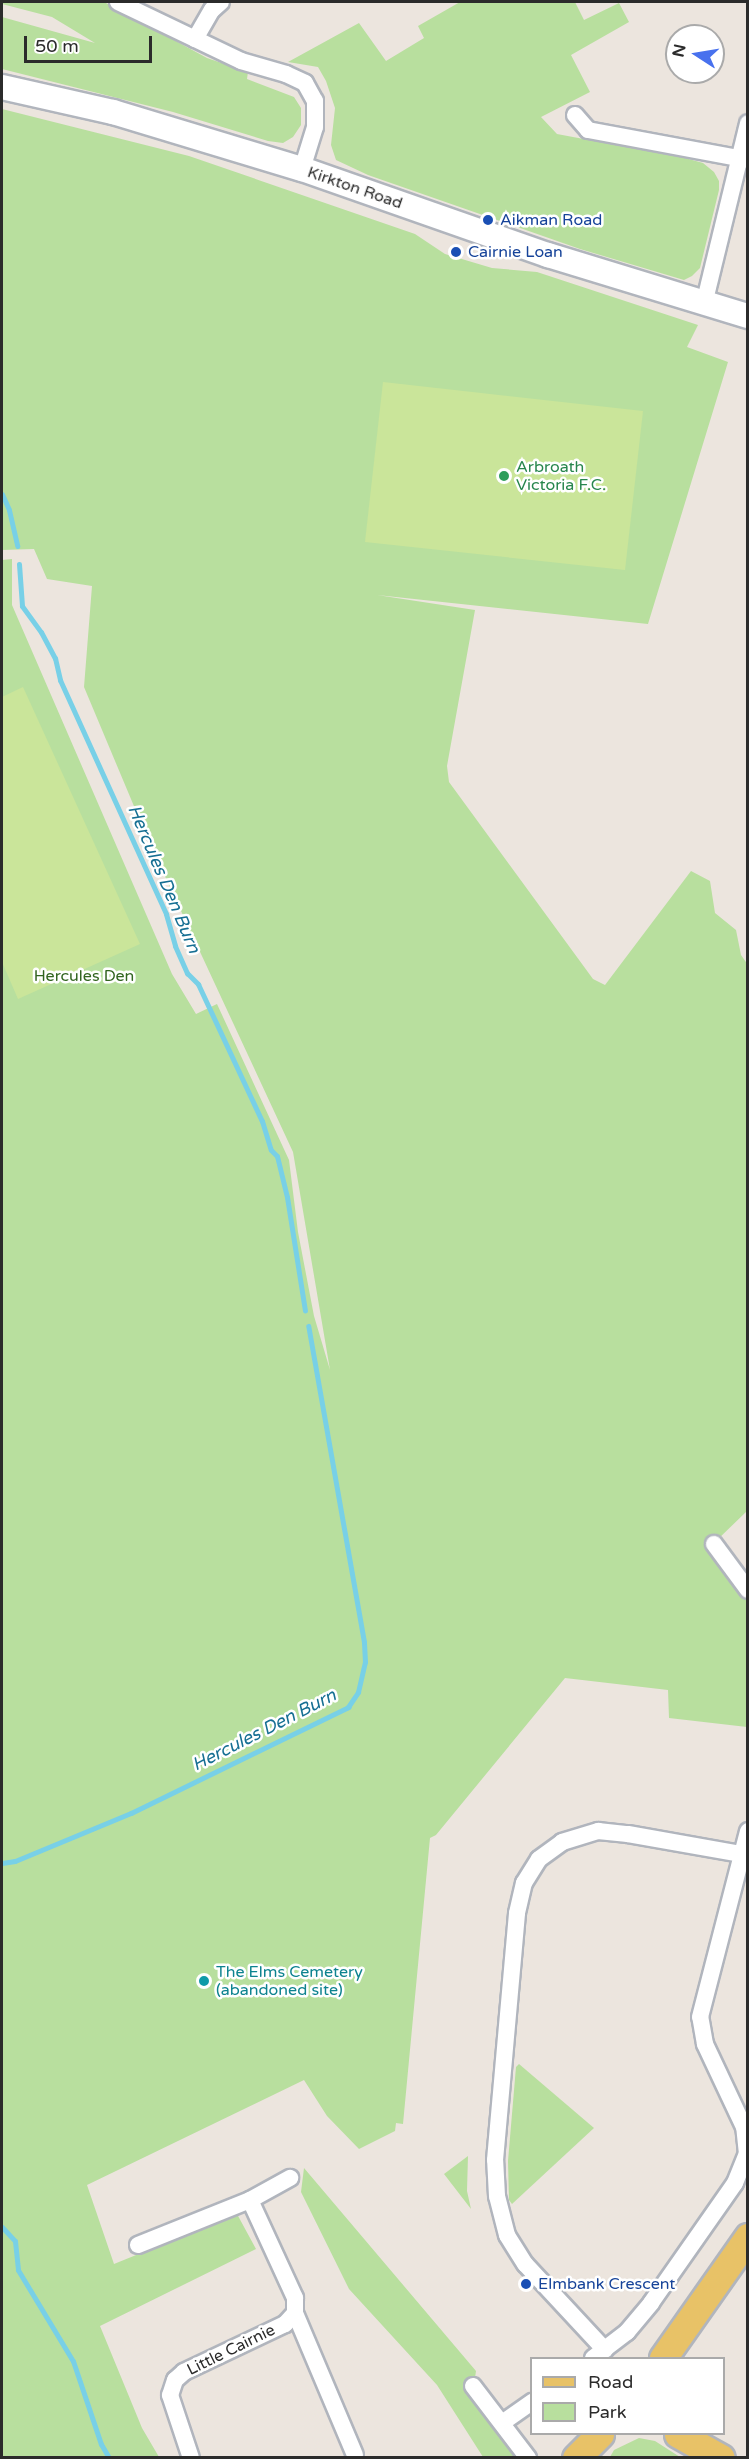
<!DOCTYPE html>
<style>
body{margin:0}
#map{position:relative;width:749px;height:2459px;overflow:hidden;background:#ece5de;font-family:"Varela Round",sans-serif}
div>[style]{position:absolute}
.green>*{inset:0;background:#b8df9e}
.pitch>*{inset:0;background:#cae59a}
.stream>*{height:5px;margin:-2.5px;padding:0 2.5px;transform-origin:2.5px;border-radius:2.5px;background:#78d0e7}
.roads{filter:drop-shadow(2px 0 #b1b5bd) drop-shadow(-2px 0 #b1b5bd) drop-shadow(0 2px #b1b5bd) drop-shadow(0 -2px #b1b5bd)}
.street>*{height:16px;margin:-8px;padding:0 8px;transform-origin:8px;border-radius:8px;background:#fff}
.secondary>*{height:24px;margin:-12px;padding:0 12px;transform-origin:12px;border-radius:12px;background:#fff}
.primary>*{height:27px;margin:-13.5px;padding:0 13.5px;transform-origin:13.5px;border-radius:13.5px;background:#e8c267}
.dots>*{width:16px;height:16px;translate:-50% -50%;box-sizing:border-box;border:3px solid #fff;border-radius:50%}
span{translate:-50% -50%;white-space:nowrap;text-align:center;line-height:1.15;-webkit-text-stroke:5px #fff;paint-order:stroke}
.street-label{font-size:16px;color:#2b2b2b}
.transit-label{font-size:16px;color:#164399}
.left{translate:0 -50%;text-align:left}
.leisure-label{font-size:16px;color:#27864d}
.park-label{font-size:16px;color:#31641f}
.culture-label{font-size:16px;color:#0d838f}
.water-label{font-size:18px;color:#166f93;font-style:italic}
.frame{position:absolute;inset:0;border:3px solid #2b2b2b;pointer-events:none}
.legend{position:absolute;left:530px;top:2357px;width:195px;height:78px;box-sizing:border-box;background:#fff;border:2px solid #aaa;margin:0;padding:8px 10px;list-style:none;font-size:18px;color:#2b2b2b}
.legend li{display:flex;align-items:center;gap:12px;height:30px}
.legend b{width:30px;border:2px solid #aaa}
.north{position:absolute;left:665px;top:24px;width:60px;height:60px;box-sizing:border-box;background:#fff;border:2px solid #aaa;border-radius:50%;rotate:282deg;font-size:16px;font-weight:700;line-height:24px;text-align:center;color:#2b2b2b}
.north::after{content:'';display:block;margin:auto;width:21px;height:27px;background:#4871ee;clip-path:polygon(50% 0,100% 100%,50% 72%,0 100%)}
.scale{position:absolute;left:24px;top:36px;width:128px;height:27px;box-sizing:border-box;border:3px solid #2b2b2b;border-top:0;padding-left:8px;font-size:18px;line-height:21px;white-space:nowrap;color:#2b2b2b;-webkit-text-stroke:4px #fff;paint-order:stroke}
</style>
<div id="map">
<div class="green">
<div style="clip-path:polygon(2px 2px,104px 2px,207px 58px,248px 72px,247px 79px,294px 97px,301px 108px,301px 125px,293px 137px,283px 143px,268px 141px,173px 112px,2px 69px,2px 17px,95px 43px,52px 17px,2px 4px)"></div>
<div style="clip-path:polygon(460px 2px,575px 2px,584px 20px,619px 3px,629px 22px,571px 55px,590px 92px,541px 117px,557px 134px,685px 158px,703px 163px,714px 172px,719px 181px,719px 190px,700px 268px,692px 276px,684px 280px,580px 249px,368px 175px,336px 160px,331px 145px,335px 108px,326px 81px,318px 67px,288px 62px,359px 23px,386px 61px,424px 38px,418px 26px)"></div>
<div style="clip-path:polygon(2px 109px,189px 156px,415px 234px,445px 254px,492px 268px,537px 272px,698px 325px,687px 347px,728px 362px,648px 624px,377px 595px,475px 610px,447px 766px,449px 782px,593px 979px,605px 985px,691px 871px,710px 881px,715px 913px,736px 930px,741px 955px,748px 965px,747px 1511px,714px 1543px,713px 1554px,732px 1584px,747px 1600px,747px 1727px,669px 1718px,668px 1690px,565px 1678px,436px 1835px,430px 1838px,403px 2124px,396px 2123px,395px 2131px,359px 2149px,327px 2116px,304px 2080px,87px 2185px,114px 2264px,237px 2214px,256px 2249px,100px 2326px,142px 2428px,159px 2457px,2px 2458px,2px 560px,12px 559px,12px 605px,172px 974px,196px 1014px,217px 1004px,289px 1160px,298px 1232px,314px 1316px,330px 1370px,293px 1152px,149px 842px,84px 687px,92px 586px,47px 579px,34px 549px,2px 550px)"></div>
<div style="clip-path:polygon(519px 2064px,594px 2128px,512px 2204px,509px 2200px,508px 2161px,516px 2067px)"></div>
<div style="clip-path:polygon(468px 2156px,467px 2191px,471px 2209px,444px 2174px)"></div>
<div style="clip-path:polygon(304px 2168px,476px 2371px,473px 2391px,520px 2457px,483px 2457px,437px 2385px,349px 2289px,301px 2192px)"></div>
<div style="clip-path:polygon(639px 2438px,655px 2441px,680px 2457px,610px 2457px,614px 2450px)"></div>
</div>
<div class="pitch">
<div style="clip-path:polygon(383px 382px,643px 411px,625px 570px,365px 542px)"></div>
<div style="clip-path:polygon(23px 687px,140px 944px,18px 999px,2px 962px,2px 697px)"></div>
</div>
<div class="stream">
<div style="left:2px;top:494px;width:17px;rotate:66deg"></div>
<div style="left:9px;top:510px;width:37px;rotate:77deg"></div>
<div style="left:19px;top:564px;width:42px;rotate:85.9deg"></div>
<div style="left:22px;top:606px;width:32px;rotate:54deg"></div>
<div style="left:41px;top:632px;width:30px;rotate:62deg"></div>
<div style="left:55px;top:658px;width:23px;rotate:77deg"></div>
<div style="left:60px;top:680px;width:257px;rotate:65.6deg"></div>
<div style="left:166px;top:914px;width:33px;rotate:74deg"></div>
<div style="left:175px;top:946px;width:30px;rotate:66deg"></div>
<div style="left:187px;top:973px;width:16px;rotate:45deg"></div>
<div style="left:198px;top:984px;width:151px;rotate:65deg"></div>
<div style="left:262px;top:1121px;width:30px;rotate:73deg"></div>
<div style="left:271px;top:1150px;width:8px;rotate:45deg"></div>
<div style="left:277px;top:1156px;width:42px;rotate:76.3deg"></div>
<div style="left:287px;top:1197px;width:115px;rotate:81deg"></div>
<div style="left:2px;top:1863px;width:13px;rotate:-9deg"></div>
<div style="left:15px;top:1861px;width:126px;rotate:-22.5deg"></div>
<div style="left:131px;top:1813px;width:242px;rotate:-26deg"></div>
<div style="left:348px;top:1707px;width:18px;rotate:-56deg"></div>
<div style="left:358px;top:1692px;width:31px;rotate:-77deg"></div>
<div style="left:365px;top:1662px;width:20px;rotate:-93deg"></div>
<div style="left:364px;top:1642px;width:321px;rotate:-100deg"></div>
<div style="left:2px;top:2227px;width:19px;rotate:47deg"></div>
<div style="left:15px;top:2241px;width:29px;rotate:84deg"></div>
<div style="left:18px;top:2270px;width:106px;rotate:58.9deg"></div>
<div style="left:73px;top:2361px;width:88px;rotate:71.4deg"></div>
<div style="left:101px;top:2444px;width:16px;rotate:60deg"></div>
</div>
<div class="roads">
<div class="street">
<div style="left:118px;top:2px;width:136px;rotate:25.6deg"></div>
<div style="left:241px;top:61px;width:47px;rotate:16.1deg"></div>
<div style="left:286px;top:74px;width:21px;rotate:25deg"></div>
<div style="left:305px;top:83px;width:21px;rotate:61deg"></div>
<div style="left:315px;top:101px;width:26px;rotate:90deg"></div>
<div style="left:315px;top:127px;width:44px;rotate:107.2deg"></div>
<div style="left:195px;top:39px;width:34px;rotate:-60deg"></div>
<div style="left:212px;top:10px;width:12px;rotate:-42deg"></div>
<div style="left:575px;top:115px;width:20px;rotate:49deg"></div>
<div style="left:588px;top:130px;width:163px;rotate:10.6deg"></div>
<div style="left:704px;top:304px;width:186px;rotate:-76.3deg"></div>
<div style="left:714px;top:1544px;width:57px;rotate:53.5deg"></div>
<div style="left:250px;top:2200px;width:46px;rotate:-28.8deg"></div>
<div style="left:138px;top:2245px;width:121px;rotate:-21.9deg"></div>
<div style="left:250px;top:2200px;width:108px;rotate:65.3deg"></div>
<div style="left:295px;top:2298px;width:15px;rotate:90deg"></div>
<div style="left:295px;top:2313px;width:15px;rotate:132deg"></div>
<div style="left:285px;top:2324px;width:112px;rotate:154.6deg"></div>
<div style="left:184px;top:2372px;width:12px;rotate:138deg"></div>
<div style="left:175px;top:2380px;width:16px;rotate:108deg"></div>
<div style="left:170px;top:2395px;width:66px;rotate:71.6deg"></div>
<div style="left:295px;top:2313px;width:154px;rotate:67.1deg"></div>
<div style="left:605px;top:2350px;width:117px;rotate:-132.9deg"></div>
<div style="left:525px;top:2264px;width:34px;rotate:-122deg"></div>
<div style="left:507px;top:2235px;width:40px;rotate:-104.4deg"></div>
<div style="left:497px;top:2196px;width:36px;rotate:-93deg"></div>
<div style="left:495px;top:2160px;width:248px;rotate:-84.9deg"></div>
<div style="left:517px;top:1913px;width:31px;rotate:-77deg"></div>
<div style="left:524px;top:1883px;width:28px;rotate:-58deg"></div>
<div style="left:539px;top:1859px;width:29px;rotate:-36deg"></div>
<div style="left:562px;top:1842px;width:38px;rotate:-17deg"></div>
<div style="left:598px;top:1831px;width:30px;rotate:6deg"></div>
<div style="left:628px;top:1834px;width:114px;rotate:10.1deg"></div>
<div style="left:593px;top:2358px;width:43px;rotate:-37.4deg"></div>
<div style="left:627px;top:2332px;width:38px;rotate:-50deg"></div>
<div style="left:651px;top:2303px;width:146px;rotate:-55deg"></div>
<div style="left:735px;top:2183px;width:31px;rotate:-68deg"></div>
<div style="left:747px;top:2154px;width:27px;rotate:-96deg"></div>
<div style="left:744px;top:2127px;width:92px;rotate:-115.2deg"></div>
<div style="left:705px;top:2044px;width:27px;rotate:-100deg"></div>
<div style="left:700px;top:2017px;width:192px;rotate:-75.5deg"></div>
<div style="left:473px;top:2386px;width:91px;rotate:52.6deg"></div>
<div style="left:502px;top:2423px;width:37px;rotate:-35deg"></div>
</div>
<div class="secondary">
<div style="left:2px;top:87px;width:114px;rotate:12.7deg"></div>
<div style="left:113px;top:112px;width:197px;rotate:16.8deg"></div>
<div style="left:302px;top:169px;width:261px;rotate:19.3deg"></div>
<div style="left:548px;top:255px;width:209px;rotate:17deg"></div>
</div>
<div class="primary">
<div style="left:663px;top:2358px;width:148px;rotate:-54.9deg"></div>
<div style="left:678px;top:2434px;width:49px;rotate:29.2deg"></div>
<div style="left:576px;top:2458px;width:34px;rotate:-45deg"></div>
</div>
</div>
<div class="dots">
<div style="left:488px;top:220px;background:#1a4fb4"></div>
<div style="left:456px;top:252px;background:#1a4fb4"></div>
<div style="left:504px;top:476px;background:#2e9e5b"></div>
<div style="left:204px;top:1981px;background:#0f9aa8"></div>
<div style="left:526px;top:2284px;background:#1a4fb4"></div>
</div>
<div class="street-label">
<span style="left:355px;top:188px;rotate:19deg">Kirkton Road</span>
<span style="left:231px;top:2350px;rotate:-26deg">Little Cairnie</span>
</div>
<div class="transit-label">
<span class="left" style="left:500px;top:220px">Aikman Road</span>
<span class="left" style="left:468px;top:252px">Cairnie Loan</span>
<span class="left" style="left:538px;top:2284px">Elmbank Crescent</span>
</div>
<div class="leisure-label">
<span class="left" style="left:516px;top:476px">Arbroath<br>Victoria F.C.</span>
</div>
<div class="park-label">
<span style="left:84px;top:976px">Hercules Den</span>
</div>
<div class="culture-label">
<span class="left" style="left:216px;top:1981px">The Elms Cemetery<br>(abandoned site)</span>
</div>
<div class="water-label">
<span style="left:164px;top:879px;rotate:67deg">Hercules Den Burn</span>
<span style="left:264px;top:1730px;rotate:-27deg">Hercules Den Burn</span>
</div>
<div class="frame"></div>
<ul class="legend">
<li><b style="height:8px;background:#e8c267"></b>Road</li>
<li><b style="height:16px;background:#b8df9e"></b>Park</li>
</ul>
<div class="north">N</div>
<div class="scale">50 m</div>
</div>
